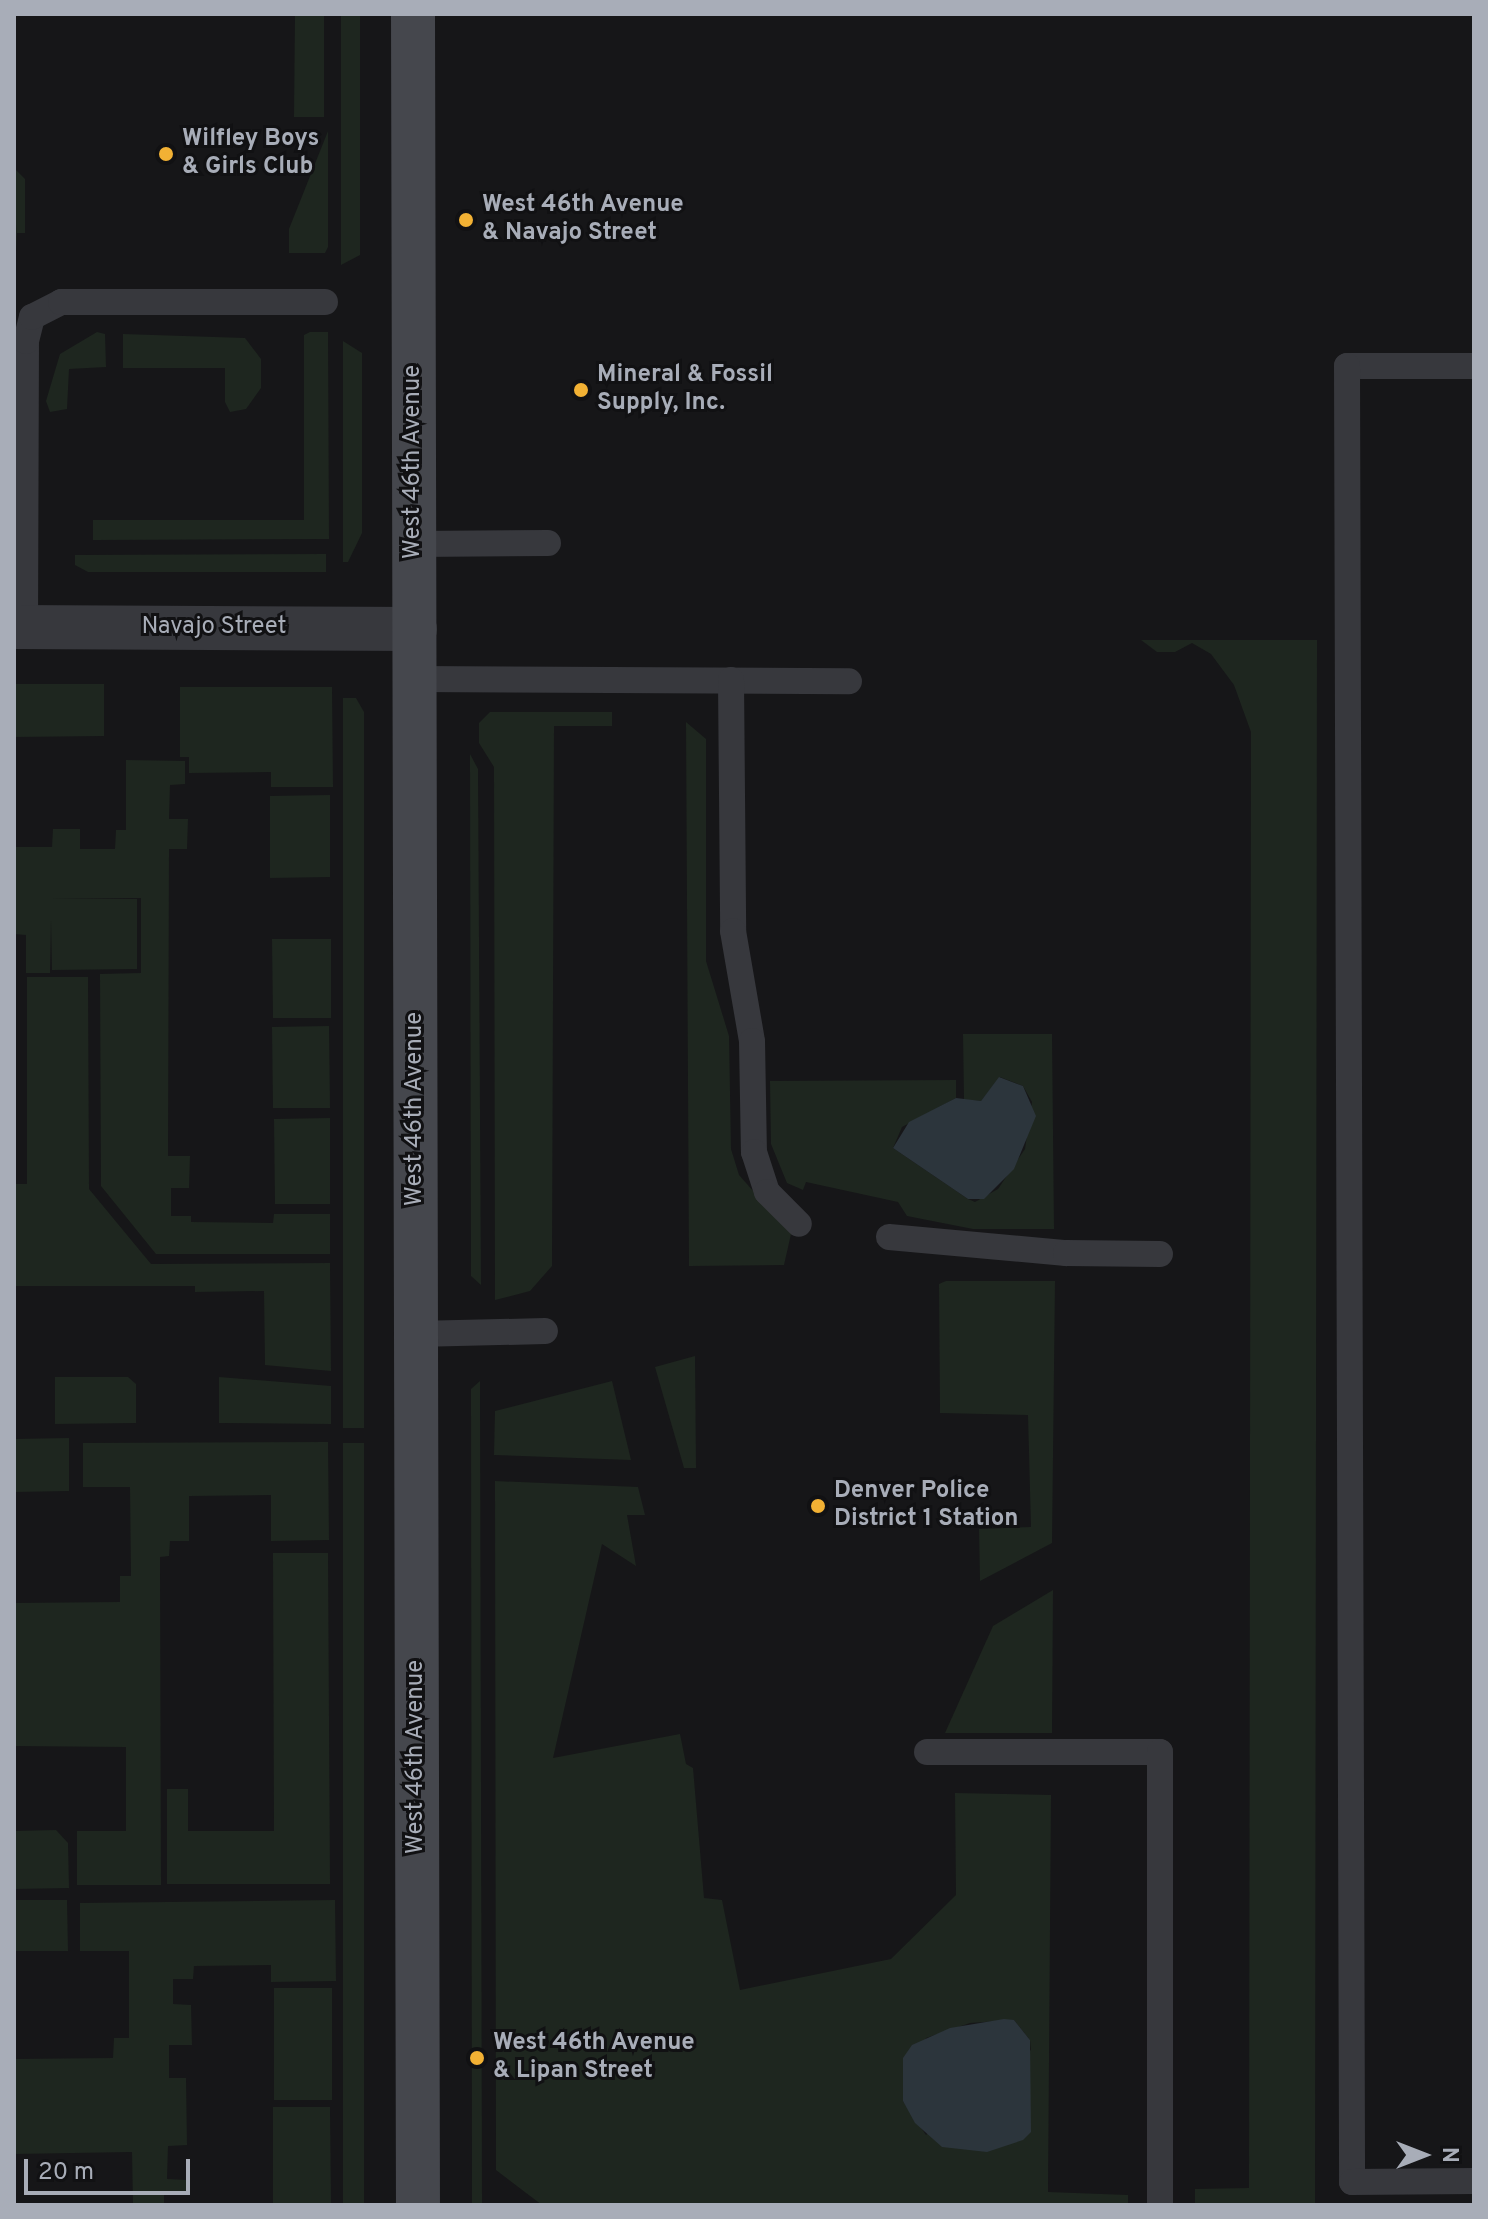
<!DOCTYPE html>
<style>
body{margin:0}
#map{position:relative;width:1488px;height:2219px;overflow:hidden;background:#161618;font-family:Overpass,sans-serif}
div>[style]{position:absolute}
.green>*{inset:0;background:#1e261f}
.water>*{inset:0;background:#2c353c}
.lane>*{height:26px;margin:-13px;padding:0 13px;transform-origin:13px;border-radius:13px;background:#37383d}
.street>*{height:44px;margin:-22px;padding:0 22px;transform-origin:22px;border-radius:22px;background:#37383d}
.secondary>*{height:44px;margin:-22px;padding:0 22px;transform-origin:22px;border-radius:22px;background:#45474d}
.dots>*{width:22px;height:22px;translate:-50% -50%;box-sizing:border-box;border:4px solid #111113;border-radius:50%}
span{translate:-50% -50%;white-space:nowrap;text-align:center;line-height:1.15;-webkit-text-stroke:6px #111113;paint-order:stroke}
.poi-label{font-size:24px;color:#a8adb8;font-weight:700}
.left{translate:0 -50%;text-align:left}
.street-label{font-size:24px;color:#a8adb8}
.frame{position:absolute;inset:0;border:16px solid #a8adb8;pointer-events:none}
.north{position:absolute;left:1384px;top:2115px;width:80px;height:80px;-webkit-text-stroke:6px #111113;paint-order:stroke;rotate:90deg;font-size:22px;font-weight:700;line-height:32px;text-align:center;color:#a8adb8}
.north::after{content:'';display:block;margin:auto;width:28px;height:36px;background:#a8adb8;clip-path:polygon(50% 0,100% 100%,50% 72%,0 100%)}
.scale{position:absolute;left:24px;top:2159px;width:166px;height:36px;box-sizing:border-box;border:4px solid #a8adb8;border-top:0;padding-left:10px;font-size:24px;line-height:28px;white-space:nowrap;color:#a8adb8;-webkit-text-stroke:6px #111113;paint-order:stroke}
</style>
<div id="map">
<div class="green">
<div style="clip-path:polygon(295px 14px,324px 14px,324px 117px,294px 117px)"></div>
<div style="clip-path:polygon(341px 14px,360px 14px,360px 255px,341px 265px)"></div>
<div style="clip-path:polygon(328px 131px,328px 247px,325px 253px,289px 253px,289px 229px)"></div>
<div style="clip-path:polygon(14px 168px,25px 179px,25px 233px,17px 233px,17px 252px)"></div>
<div style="clip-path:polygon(97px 332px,105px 334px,106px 367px,69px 369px,67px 409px,50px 412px,46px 401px,60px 354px)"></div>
<div style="clip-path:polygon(310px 332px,328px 332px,329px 539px,93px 540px,93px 520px,304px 520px,304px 335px)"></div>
<div style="clip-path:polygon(123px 334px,245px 338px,261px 359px,261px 388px,246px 409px,230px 412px,225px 402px,225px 368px,123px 368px)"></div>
<div style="clip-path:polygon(343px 341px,362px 353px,362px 533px,348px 562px,343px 562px)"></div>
<div style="clip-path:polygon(326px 554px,326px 572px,88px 572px,75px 565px,75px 555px)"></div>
<div style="clip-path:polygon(1141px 640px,1317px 640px,1315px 2205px,1195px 2205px,1195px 2189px,1249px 2188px,1251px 732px,1234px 685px,1211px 654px,1192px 643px,1175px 652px,1157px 652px)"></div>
<div style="clip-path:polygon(14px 684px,104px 684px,104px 736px,15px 737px)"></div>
<div style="clip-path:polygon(180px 687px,332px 687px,333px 787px,271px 787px,271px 772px,189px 773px,189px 757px,180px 757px)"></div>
<div style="clip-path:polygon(343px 698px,356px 698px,364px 712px,364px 1428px,343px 1428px)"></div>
<div style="clip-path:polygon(490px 712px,612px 712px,612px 726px,554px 726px,552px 1266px,530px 1291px,495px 1300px,494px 767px,479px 743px,479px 723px)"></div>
<div style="clip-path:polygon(686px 722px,706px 739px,706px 961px,729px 1036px,731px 1149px,739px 1175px,791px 1234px,784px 1265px,689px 1266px)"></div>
<div style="clip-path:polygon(470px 754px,478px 769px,481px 1285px,471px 1276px)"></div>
<div style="clip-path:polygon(126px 760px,185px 761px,185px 784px,170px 785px,169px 819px,188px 819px,187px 849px,169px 849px,168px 1156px,190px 1156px,189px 1188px,171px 1188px,171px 1216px,191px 1216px,191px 1222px,273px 1223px,274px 1214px,330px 1214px,330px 1254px,156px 1254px,101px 1186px,100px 974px,141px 973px,141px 898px,50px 898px,137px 899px,137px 969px,52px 970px,51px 920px,50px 973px,26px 973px,26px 935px,14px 934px,14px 847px,52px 847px,53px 829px,80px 829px,80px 849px,115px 849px,116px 830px,126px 830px)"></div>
<div style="clip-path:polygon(330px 795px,330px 877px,270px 878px,270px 796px)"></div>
<div style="clip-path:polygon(272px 939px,331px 939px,331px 1018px,273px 1018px)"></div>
<div style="clip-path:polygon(27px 977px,88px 977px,89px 1189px,151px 1264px,330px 1263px,331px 1371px,265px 1365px,264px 1291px,195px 1292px,195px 1286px,14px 1286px,15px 1184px,27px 1184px)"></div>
<div style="clip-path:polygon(329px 1026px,330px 1108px,273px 1108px,272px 1027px)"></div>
<div style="clip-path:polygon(963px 1034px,1052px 1034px,1054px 1229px,973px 1229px,907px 1216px,898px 1202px,806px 1182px,803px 1190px,787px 1183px,771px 1144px,770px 1081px,956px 1080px,956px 1098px,902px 1127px,893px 1148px,968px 1199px,975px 1202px,998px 1189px,1025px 1149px,1032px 1102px,1023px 1086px,1000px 1077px,981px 1101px,964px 1100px)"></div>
<div style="clip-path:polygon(330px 1118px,330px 1204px,275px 1204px,274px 1119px)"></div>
<div style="clip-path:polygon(946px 1281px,1055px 1281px,1052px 1543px,980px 1581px,979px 1529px,1031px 1527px,1028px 1415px,940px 1413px,939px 1284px)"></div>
<div style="clip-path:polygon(695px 1356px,696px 1468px,684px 1468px,655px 1367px)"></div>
<div style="clip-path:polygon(55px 1377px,128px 1377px,136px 1384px,136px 1423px,55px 1424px)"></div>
<div style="clip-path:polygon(219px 1377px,331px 1386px,331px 1424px,219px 1423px)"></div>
<div style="clip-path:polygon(480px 1381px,482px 2205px,472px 2205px,471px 1389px)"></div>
<div style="clip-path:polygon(612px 1381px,631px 1460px,494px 1455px,495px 1411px)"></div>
<div style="clip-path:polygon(69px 1438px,69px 1491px,14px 1492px,14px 1439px)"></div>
<div style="clip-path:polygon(328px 1442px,329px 1540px,271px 1541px,271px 1495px,189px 1496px,189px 1541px,170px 1541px,169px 1556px,160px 1557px,161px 1885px,77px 1885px,77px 1831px,126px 1831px,126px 1747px,14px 1746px,14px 1603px,120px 1602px,120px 1576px,131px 1576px,130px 1487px,83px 1487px,83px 1443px)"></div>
<div style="clip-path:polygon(343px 1443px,364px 1443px,364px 2205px,343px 2205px)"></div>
<div style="clip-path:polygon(evenodd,495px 1481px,638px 1487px,645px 1515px,627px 1515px,636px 1566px,602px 1544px,553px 1758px,680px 1734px,686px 1764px,693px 1768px,704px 1898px,722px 1900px,740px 1990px,891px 1959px,956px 1895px,955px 1793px,1051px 1795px,1048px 2192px,1128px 2195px,1128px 2205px,542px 2205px,496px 2170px,495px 1481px,1014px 2020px,1030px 2040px,1031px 2050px,926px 2135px,903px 2101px,926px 2038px,970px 2023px,1014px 2020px)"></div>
<div style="clip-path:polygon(273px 1553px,328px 1553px,330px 1884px,167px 1884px,167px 1789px,188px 1789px,188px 1831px,274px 1831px)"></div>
<div style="clip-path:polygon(1053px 1590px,1052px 1733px,945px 1733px,993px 1626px)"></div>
<div style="clip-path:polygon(56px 1830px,68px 1843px,69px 1888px,14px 1889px,14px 1831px)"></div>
<div style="clip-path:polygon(14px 1900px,67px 1900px,68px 1951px,14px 1951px)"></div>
<div style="clip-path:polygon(335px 1900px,336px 1981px,271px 1982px,271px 1965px,194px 1966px,193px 1979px,173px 1979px,173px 2004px,191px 2005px,192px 2045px,169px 2045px,169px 2078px,186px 2078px,187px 2145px,168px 2146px,167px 2179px,186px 2180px,186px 2194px,164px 2194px,164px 2205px,133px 2205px,132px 2152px,14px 2154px,14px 2059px,113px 2058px,114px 2038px,129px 2038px,129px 1951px,80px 1951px,80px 1903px)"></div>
<div style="clip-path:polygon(274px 1988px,332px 1988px,332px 2100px,274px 2100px)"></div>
<div style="clip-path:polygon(273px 2107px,330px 2107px,331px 2205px,273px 2205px)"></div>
</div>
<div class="water">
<div style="clip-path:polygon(999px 1077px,1023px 1086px,1036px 1116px,1014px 1169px,984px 1199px,968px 1199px,893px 1148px,909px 1122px,956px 1098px,981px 1101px)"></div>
<div style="clip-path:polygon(1004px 2019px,1014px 2020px,1030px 2040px,1031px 2132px,1023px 2140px,987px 2152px,942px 2147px,915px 2123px,903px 2101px,903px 2058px,912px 2045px,950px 2028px)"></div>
</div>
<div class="lane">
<div style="left:1474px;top:366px;width:127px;rotate:180deg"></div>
<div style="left:1347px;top:366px;width:1816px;rotate:89.84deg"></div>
<div style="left:1352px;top:2182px;width:122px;rotate:-0.5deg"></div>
<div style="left:415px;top:544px;width:133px;rotate:-0.4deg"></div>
<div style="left:25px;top:627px;width:286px;rotate:-89.8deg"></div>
<div style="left:26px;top:341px;width:25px;rotate:-76deg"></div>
<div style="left:32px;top:317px;width:33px;rotate:-27deg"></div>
<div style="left:61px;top:302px;width:264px"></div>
<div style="left:415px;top:679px;width:434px;rotate:0.3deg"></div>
<div style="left:731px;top:680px;width:251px;rotate:89.5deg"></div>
<div style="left:733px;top:931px;width:112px;rotate:80.2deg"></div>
<div style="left:752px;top:1041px;width:111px;rotate:89deg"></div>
<div style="left:754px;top:1152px;width:42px;rotate:72deg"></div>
<div style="left:767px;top:1192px;width:45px;rotate:45deg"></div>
<div style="left:889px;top:1237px;width:178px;rotate:5.2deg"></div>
<div style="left:1066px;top:1253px;width:94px;rotate:0.6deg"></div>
<div style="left:416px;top:1334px;width:129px;rotate:-1.3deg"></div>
<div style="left:927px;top:1752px;width:233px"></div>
<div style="left:1160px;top:1752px;width:453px;rotate:90deg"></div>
</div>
<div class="street">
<div style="left:14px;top:627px;width:401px;rotate:0.3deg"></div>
</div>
<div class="secondary">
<div style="left:413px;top:14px;width:2191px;rotate:89.87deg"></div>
</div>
<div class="dots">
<div style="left:166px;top:154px;background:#f2b134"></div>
<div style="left:466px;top:220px;background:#f2b134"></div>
<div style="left:581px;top:390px;background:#f2b134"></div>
<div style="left:818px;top:1506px;background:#f2b134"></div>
<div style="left:477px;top:2058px;background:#f2b134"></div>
</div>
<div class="poi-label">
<span class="left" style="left:182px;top:154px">Wilfley Boys<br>&amp; Girls Club</span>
<span class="left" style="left:482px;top:220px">West 46th Avenue<br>&amp; Navajo Street</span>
<span class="left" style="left:597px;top:390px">Mineral &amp; Fossil<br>Supply, Inc.</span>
<span class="left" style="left:834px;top:1506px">Denver Police<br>District 1 Station</span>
<span class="left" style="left:493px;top:2058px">West 46th Avenue<br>&amp; Lipan Street</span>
</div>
<div class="street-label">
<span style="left:414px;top:462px;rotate:-90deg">West 46th Avenue</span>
<span style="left:214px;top:628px">Navajo Street</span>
<span style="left:416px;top:1109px;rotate:-90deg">West 46th Avenue</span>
<span style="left:417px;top:1757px;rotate:-90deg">West 46th Avenue</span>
</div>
<div class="frame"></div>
<div class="north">N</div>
<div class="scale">20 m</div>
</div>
